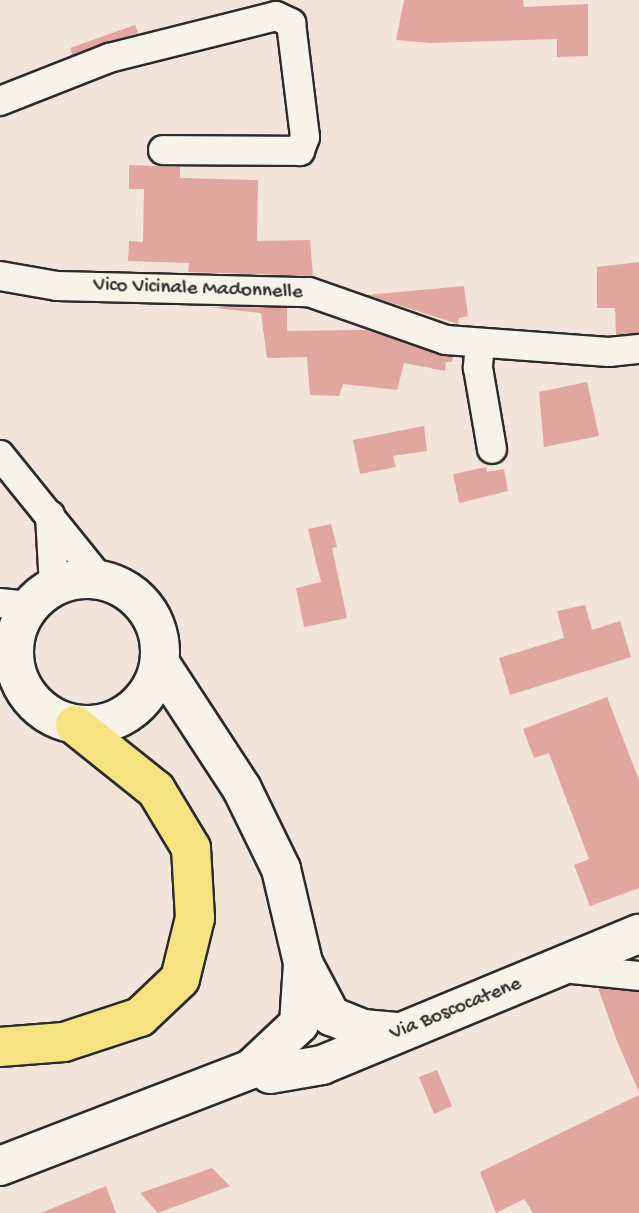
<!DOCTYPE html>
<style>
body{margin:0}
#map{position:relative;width:639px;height:1213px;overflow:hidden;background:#f3e4d9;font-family:"Gochi Hand",sans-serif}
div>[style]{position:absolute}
.building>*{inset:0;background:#e1a69f}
.roads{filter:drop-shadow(2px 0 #2b2b2b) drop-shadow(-2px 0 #2b2b2b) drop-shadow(0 2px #2b2b2b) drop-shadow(0 -2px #2b2b2b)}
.street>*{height:28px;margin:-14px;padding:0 14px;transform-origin:14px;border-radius:14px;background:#f7f3e8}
.secondary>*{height:38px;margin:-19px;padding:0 19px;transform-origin:19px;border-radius:19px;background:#f7f3e8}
.secondary>.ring{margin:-19px;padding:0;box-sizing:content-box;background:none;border:38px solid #f7f3e8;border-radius:50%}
.highway>*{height:38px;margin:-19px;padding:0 19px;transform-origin:19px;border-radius:19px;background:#f5e382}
span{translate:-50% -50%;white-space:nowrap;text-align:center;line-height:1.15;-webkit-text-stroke:5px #f7f3e8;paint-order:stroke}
.street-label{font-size:21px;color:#2b2b2b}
</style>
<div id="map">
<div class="building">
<div style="clip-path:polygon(404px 0,523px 0,524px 7px,588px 4px,588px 56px,557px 57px,557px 39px,430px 43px,396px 40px)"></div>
<div style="clip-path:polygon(135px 25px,138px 33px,72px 55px,70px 48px)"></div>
<div style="clip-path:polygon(129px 165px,180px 167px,180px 178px,258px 180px,257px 241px,310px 240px,313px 276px,188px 272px,189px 263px,128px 261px,129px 241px,143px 242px,144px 189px,129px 189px)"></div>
<div style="clip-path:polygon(639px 262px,639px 333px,616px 335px,615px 308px,597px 308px,597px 267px)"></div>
<div style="clip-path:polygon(464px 286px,468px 316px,459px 318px,458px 324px,367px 295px)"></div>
<div style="clip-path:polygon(208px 307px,287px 308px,287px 331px,366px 330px,453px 357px,452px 362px,446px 362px,445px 371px,404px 363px,397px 390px,343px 384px,339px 396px,310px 395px,307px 357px,267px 358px,261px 313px)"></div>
<div style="clip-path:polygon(587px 382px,599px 436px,544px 447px,539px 392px)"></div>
<div style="clip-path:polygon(424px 426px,427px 451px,393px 456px,396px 467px,360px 474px,353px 440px)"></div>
<div style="clip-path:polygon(486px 467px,487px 472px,504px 469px,508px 491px,459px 503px,453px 474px)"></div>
<div style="clip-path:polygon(331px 524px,337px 547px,332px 548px,347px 618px,304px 627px,296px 588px,321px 582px,308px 529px)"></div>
<div style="clip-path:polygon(585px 605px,592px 630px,620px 621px,631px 657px,510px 695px,499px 658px,564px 638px,557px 611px)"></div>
<div style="clip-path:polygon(607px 697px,639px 780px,639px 888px,590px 906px,574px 865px,589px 859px,549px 753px,534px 758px,523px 729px)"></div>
<div style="clip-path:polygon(598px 988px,639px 992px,639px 1092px,617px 1041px)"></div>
<div style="clip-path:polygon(437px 1070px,452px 1106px,434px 1114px,419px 1077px)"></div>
<div style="clip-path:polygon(639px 1095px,639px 1213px,533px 1213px,524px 1199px,496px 1213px,480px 1172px)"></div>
<div style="clip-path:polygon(212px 1168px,230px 1186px,158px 1213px,140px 1193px)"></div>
<div style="clip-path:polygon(106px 1186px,116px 1213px,41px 1213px)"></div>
</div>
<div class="roads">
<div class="street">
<div style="left:0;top:101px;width:117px;rotate:-21.5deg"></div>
<div style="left:109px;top:58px;width:172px;rotate:-14.1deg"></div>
<div style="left:276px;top:16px;width:17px;rotate:25deg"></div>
<div style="left:291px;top:23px;width:115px;rotate:83deg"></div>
<div style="left:305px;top:137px;width:15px;rotate:110deg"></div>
<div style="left:300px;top:151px;width:137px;rotate:-179.6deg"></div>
<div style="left:0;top:276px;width:58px;rotate:10deg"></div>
<div style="left:57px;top:286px;width:252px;rotate:1.4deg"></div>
<div style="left:309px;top:292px;width:145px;rotate:19.3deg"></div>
<div style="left:446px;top:340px;width:163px;rotate:4.2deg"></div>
<div style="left:609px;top:352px;width:30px;rotate:-6deg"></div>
<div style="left:480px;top:343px;width:25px;rotate:95deg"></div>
<div style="left:478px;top:368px;width:82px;rotate:80.2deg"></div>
<div style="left:0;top:455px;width:159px;rotate:51.1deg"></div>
<div style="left:50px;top:515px;width:72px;rotate:86.8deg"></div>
<div style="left:0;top:603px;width:29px;rotate:6deg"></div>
<div style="left:0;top:645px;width:28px;rotate:58deg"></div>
<div style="left:562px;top:968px;width:77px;rotate:5.9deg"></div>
</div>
<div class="secondary">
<div class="ring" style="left:14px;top:579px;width:108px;height:108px"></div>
<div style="left:161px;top:665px;width:148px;rotate:56.8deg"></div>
<div style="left:242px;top:789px;width:89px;rotate:64deg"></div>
<div style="left:281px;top:869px;width:97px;rotate:76.8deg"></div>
<div style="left:303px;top:963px;width:60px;rotate:62.2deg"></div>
<div style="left:331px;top:1016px;width:35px;rotate:22deg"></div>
<div style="left:363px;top:1029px;width:36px;rotate:5deg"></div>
<div style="left:270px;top:1074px;width:53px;rotate:-9.8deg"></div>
<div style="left:322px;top:1065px;width:343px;rotate:-22.5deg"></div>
<div style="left:0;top:1166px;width:269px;rotate:-21.1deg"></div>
<div style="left:251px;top:1069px;width:66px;rotate:-43.2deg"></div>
<div style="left:299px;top:1024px;width:61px;rotate:-86.2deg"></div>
</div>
<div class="highway">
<div style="left:0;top:1047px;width:64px;rotate:-4.5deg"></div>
<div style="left:64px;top:1042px;width:80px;rotate:-18.2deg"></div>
<div style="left:140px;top:1017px;width:55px;rotate:-43.5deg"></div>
<div style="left:180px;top:979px;width:63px;rotate:-76.2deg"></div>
<div style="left:195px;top:918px;width:70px;rotate:-93.3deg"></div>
<div style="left:191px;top:848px;width:68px;rotate:-121.1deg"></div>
<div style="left:156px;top:790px;width:104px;rotate:-141.3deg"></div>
</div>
</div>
<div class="street-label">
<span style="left:198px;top:290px;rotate:2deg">Vico Vicinale Madonnelle</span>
<span style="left:456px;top:1010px;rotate:-22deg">Via Boscocatene</span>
</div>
</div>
